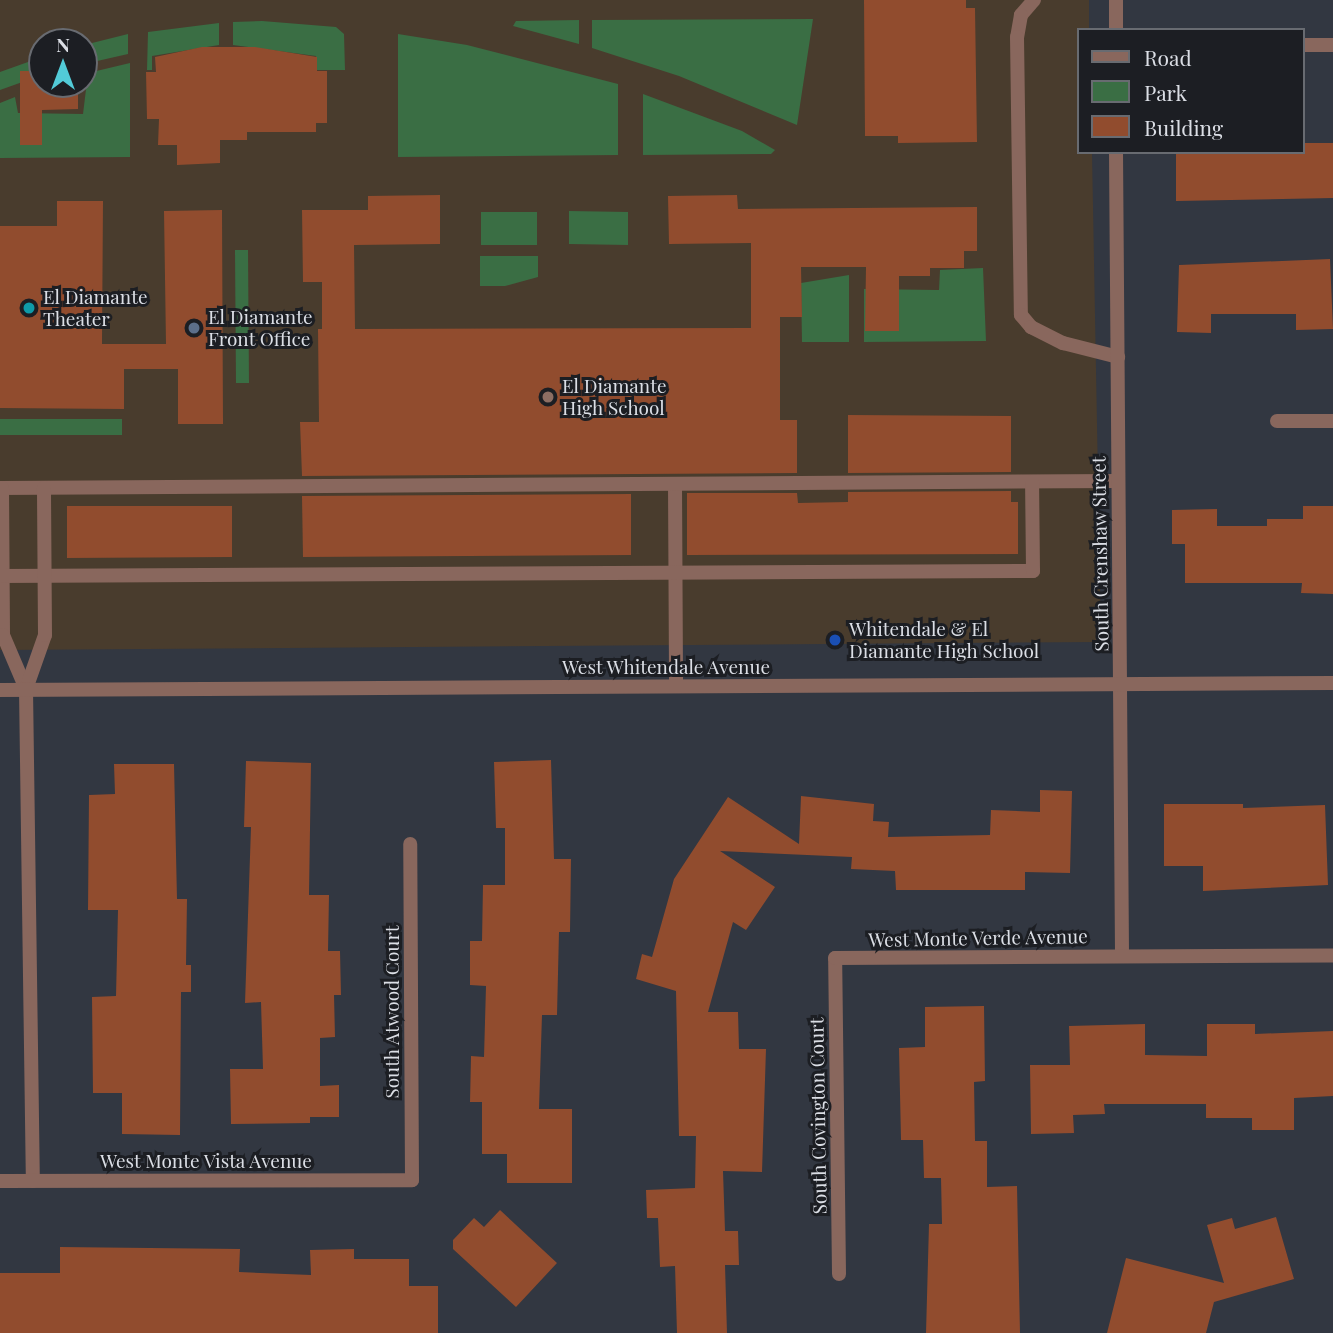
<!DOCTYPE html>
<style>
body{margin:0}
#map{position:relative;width:1333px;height:1333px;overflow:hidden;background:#323741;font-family:"Playfair Display",serif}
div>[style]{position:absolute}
.education>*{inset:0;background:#493c2d}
.green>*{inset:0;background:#3a6e44}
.building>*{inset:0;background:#914c2e}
.service>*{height:14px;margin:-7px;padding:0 7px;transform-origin:7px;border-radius:7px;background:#89675d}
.minor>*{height:14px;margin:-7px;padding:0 7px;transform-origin:7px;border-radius:7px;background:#89675d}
.tertiary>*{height:14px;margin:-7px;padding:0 7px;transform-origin:7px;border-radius:7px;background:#89675d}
.dots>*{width:19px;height:19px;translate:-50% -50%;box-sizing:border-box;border:4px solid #1c1e23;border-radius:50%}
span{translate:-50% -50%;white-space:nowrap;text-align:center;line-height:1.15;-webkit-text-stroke:6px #1c1e23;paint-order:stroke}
.poi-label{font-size:19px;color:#dbdee5}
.left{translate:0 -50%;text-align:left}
.street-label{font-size:19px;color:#dbdee5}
.legend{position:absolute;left:1077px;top:28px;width:228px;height:126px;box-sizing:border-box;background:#1c1e23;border:2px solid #686b71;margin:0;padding:9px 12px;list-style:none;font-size:21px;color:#dbdee5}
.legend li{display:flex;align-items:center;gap:14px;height:35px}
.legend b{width:35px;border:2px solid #686b71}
.north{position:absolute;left:28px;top:28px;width:70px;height:70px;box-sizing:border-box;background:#1c1e23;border:2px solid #686b71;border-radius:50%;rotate:0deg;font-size:19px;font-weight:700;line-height:28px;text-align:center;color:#dbdee5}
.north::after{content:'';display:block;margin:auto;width:24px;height:32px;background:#52cbd8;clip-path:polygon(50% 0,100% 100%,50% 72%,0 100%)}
</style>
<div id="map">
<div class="education">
<div style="clip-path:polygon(evenodd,0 0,1089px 0,1089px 30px,1079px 30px,1079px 152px,1092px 152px,1101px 642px,0 650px,0 0,42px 42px,84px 42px,84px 84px,42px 84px,42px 42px)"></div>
</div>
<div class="green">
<div style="clip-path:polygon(813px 19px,797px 125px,679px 76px,592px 48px,592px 20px)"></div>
<div style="clip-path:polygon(579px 20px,579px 44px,513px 26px,516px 21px)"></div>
<div style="clip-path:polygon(262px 21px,336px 27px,344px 34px,345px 70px,317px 70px,316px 56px,233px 45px,233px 22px)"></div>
<div style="clip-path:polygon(219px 23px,219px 45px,152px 56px,152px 70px,147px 70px,148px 32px)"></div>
<div style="clip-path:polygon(128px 34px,128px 54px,84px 64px,84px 45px)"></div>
<div style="clip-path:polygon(398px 34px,467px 45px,618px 84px,618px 155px,398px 157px)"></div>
<div style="clip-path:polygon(42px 57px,42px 75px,0 90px,0 72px)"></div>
<div style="clip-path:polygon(130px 63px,130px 157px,0 158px,0 103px,15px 97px,18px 113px,83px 114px,88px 73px)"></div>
<div style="clip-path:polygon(643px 94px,742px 131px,775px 150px,771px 154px,643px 155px)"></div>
<div style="clip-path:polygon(569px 211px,628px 212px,628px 245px,569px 244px)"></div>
<div style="clip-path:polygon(481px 212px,537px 212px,537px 245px,481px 245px)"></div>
<div style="clip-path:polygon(248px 250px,249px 383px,236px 383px,235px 250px)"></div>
<div style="clip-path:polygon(480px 256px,538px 256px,538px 277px,505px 286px,480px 286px)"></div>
<div style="clip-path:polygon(983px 268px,986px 341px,864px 342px,864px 289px,939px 290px,940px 270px)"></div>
<div style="clip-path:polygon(849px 275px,849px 342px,802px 342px,801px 283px)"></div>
<div style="clip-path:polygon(0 419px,122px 419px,122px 435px,0 435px)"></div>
</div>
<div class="building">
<div style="clip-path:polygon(864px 0,966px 0,966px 8px,975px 8px,977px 142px,898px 143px,898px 136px,865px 136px)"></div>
<div style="clip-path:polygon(202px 47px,255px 47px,317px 57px,317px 71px,327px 71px,327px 123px,316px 123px,316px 132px,247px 132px,247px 140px,220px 140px,220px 163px,177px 165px,177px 145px,158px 145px,159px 119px,147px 119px,146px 72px,156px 72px,155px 57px)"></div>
<div style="clip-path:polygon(20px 71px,42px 71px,42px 84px,78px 84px,78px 109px,42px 110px,42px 145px,20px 145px)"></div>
<div style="clip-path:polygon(1303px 143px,1333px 143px,1333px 198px,1176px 201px,1176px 152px,1303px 152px)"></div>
<div style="clip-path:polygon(440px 195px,440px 244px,354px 245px,355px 329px,751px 328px,751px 243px,669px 244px,668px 196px,737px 195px,738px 209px,977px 207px,977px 251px,964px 251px,964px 268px,930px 268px,930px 276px,899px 276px,899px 331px,865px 331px,866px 267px,801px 267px,802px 317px,780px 317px,780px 420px,797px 420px,797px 473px,302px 476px,300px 422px,319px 422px,318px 329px,322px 329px,322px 282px,303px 282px,302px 210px,368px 210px,368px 196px)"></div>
<div style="clip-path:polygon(57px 201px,103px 201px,102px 344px,166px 344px,164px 211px,222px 210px,223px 424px,178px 424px,178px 369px,124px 369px,124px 409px,0 408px,0 226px,57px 226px)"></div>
<div style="clip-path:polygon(1330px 259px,1333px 329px,1296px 330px,1296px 314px,1211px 314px,1211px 333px,1177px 332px,1179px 265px)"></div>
<div style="clip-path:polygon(848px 415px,1011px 416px,1011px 472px,848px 473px)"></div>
<div style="clip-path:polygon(1011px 491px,1011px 502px,1018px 502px,1018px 554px,687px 555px,687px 493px,797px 493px,798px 503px,848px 502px,848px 492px)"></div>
<div style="clip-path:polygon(631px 494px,631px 555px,303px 557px,302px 496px)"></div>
<div style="clip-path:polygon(67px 506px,232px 506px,232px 557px,67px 558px)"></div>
<div style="clip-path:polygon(1303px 506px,1333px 506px,1333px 594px,1301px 593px,1302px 583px,1185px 583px,1185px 544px,1172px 544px,1172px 510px,1217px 509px,1217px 526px,1267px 526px,1267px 519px,1303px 519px)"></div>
<div style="clip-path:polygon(551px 760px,554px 859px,571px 859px,570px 932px,559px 932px,557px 1015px,542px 1015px,539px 1109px,572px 1109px,572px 1183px,507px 1183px,507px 1154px,482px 1154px,482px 1102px,470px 1102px,471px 1056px,484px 1057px,486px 986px,470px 985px,470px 941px,482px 941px,483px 885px,505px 885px,505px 828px,496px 828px,494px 762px)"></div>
<div style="clip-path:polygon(246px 761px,311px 763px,309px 895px,329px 895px,328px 951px,340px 951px,341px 995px,334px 995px,335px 1037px,320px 1038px,320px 1086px,339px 1085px,339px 1117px,310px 1117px,310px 1123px,231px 1124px,230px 1069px,263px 1069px,261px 1002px,245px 1003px,251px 827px,244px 827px)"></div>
<div style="clip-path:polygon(114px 764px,174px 764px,177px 899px,187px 899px,186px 965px,191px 965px,191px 992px,181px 992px,180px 1135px,122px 1134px,122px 1093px,93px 1093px,92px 997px,116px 996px,118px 910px,88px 910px,89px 795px,115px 794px)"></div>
<div style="clip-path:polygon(1040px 790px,1072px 791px,1070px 873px,1025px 872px,1025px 890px,896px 890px,895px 871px,851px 869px,852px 857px,720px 851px,775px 887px,746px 930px,733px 922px,708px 1012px,738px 1012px,739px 1049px,766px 1049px,762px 1172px,723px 1171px,725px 1231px,738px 1231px,739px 1265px,725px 1265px,727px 1333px,677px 1333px,675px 1266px,660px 1267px,658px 1218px,647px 1218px,646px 1190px,695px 1188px,696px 1136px,679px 1136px,676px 991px,636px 979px,642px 954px,652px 957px,674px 879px,728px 797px,799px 844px,801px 796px,874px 804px,873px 821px,889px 822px,888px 837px,990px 835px,991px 810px,1040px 812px)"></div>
<div style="clip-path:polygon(1164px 804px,1243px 804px,1243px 808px,1325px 805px,1328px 885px,1203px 891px,1203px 866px,1164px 866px)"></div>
<div style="clip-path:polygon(984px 1006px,985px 1081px,974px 1082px,975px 1141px,987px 1141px,987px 1187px,1017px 1186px,1020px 1333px,926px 1333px,929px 1224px,942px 1224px,941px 1178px,924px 1178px,923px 1140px,901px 1140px,899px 1048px,925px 1047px,925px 1007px)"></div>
<div style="clip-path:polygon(1145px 1024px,1145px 1055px,1207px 1056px,1207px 1024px,1255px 1024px,1255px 1034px,1333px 1031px,1333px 1096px,1294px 1098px,1294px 1130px,1252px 1130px,1252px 1118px,1206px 1118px,1206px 1104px,1104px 1104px,1105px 1114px,1073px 1115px,1074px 1133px,1031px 1134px,1030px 1065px,1070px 1065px,1069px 1026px)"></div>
<div style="clip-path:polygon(500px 1210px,557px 1263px,516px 1307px,453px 1249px,453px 1240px,474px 1218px,484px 1227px)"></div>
<div style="clip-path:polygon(1276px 1217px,1294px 1279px,1214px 1302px,1206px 1333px,1107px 1333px,1126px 1258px,1224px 1283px,1207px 1225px,1232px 1218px,1235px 1229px)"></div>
<div style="clip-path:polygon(60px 1247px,240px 1249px,239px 1272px,311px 1275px,310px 1250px,354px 1249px,354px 1259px,409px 1259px,409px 1286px,438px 1286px,438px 1333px,0 1333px,0 1273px,60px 1273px)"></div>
</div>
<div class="service">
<div style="left:1034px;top:0;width:20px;rotate:131deg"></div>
<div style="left:1021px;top:15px;width:22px;rotate:100deg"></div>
<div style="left:1017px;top:37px;width:278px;rotate:89.2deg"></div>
<div style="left:1021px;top:315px;width:16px;rotate:50deg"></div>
<div style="left:1031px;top:327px;width:36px;rotate:27deg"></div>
<div style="left:1063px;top:343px;width:57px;rotate:14.3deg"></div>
<div style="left:675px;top:484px;width:202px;rotate:89.7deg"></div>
<div style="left:0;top:488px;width:1118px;rotate:-0.36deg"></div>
<div style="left:2px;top:488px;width:147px;rotate:89.6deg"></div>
<div style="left:3px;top:635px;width:59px;rotate:66.9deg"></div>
<div style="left:0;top:576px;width:1033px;rotate:-0.28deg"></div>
<div style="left:1033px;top:571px;width:89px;rotate:-90.6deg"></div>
<div style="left:26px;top:689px;width:57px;rotate:-70.6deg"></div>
<div style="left:45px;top:635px;width:147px;rotate:-90.4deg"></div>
</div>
<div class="minor">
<div style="left:1116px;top:0;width:30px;rotate:90deg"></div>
<div style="left:1303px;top:45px;width:30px"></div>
<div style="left:1116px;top:152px;width:803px;rotate:89.57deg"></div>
<div style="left:1277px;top:421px;width:56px"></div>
<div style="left:26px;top:689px;width:492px;rotate:89.2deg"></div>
<div style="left:0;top:1181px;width:412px;rotate:-0.1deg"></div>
<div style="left:412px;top:1180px;width:336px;rotate:-90.3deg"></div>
<div style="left:839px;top:1274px;width:316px;rotate:-90.7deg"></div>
<div style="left:835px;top:958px;width:498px;rotate:-0.3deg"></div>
</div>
<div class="tertiary">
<div style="left:0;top:690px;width:1333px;rotate:-0.3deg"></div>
</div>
<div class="dots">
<div style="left:29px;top:308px;background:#0f9aa8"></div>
<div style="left:194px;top:328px;background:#5c6f8a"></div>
<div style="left:548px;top:397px;background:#8d6e63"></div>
<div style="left:835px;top:640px;background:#1a4fb4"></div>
</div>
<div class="poi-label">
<span class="left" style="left:43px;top:308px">El Diamante<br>Theater</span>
<span class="left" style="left:208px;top:328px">El Diamante<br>Front Office</span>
<span class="left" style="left:562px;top:397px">El Diamante<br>High School</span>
<span class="left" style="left:849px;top:640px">Whitendale &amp; El<br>Diamante High School</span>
</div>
<div class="street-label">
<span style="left:1100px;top:554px;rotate:-91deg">South Crenshaw Street</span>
<span style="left:666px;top:667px">West Whitendale Avenue</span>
<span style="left:978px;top:938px;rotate:-1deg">West Monte Verde Avenue</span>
<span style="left:392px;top:1012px;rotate:-90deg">South Atwood Court</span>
<span style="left:818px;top:1116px;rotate:-91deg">South Covington Court</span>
<span style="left:206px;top:1161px">West Monte Vista Avenue</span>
</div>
<ul class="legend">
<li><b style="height:9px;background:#89675d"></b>Road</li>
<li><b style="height:19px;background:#3a6e44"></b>Park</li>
<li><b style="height:19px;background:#914c2e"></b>Building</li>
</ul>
<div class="north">N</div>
</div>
